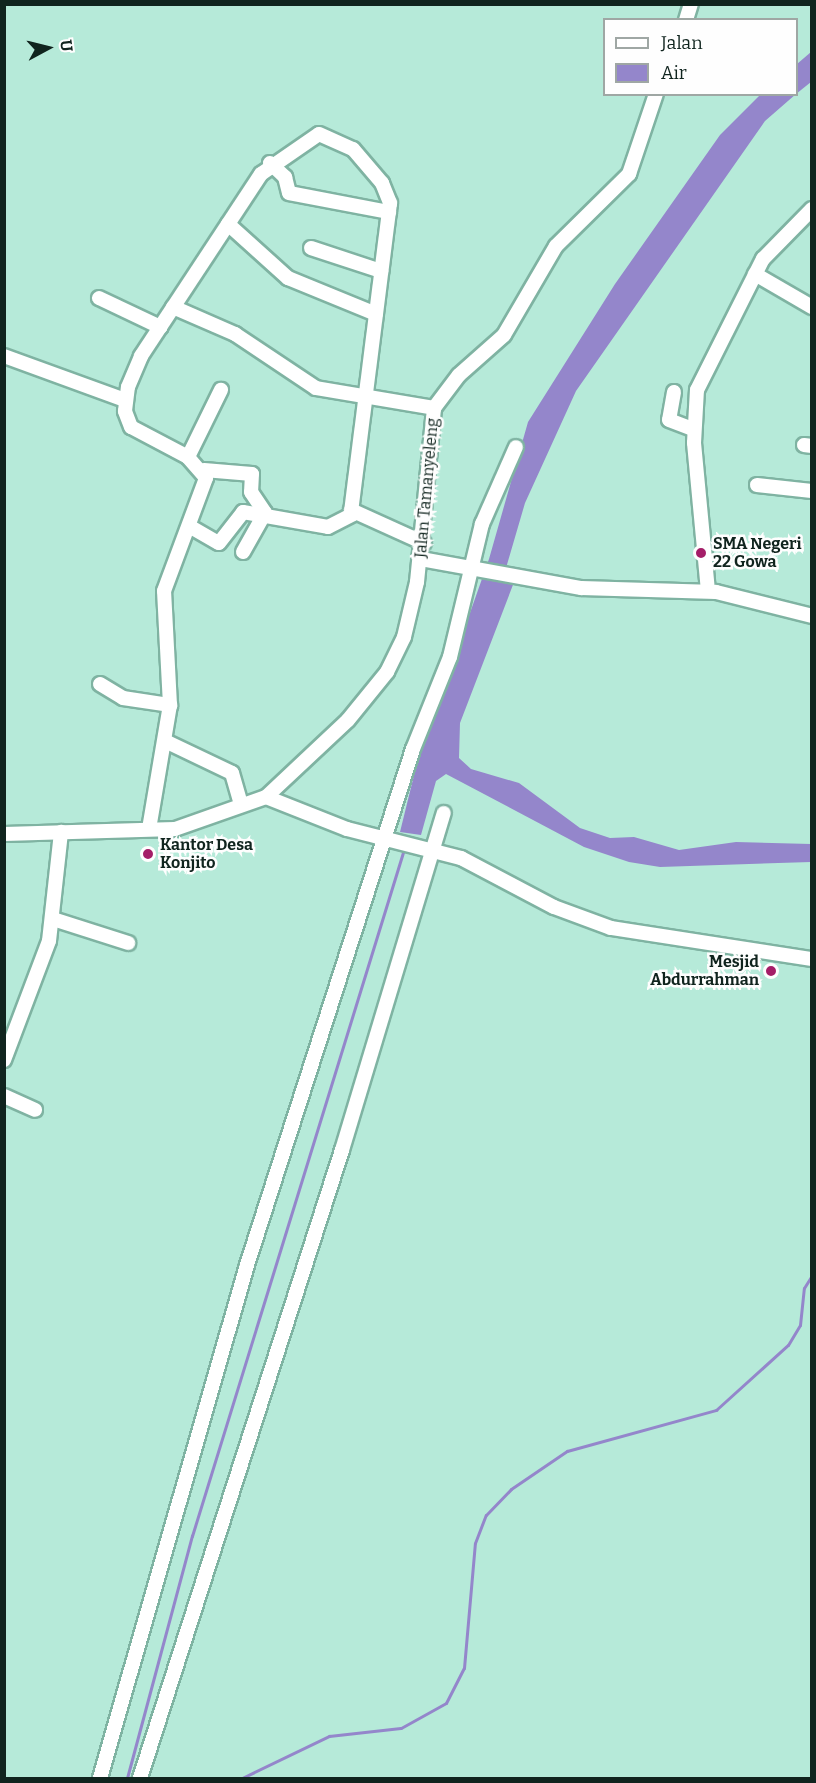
<!DOCTYPE html>
<style>
body{margin:0}
#map{position:relative;width:816px;height:1783px;overflow:hidden;background:#b6ead9;font-family:Bitter,serif}
div>[style]{position:absolute}
.water>*{inset:0;background:#9486cb}
.stream>*{height:3px;margin:-1.5px;padding:0 1.5px;transform-origin:1.5px;border-radius:1.5px;background:#9486cb}
.roads{filter:drop-shadow(2px 0 #7fb3a2) drop-shadow(-2px 0 #7fb3a2) drop-shadow(0 2px #7fb3a2) drop-shadow(0 -2px #7fb3a2)}
.minor>*{height:14px;margin:-7px;padding:0 7px;transform-origin:7px;border-radius:7px;background:#fff}
.dots>*{width:16px;height:16px;translate:-50% -50%;box-sizing:border-box;border:3px solid #fefefe;border-radius:50%}
span{translate:-50% -50%;white-space:nowrap;text-align:center;line-height:1.15;-webkit-text-stroke:5px #fefefe;paint-order:stroke}
.street-label{font-size:16px;color:#10241e}
.poi-label{font-size:16px;color:#10241e;font-weight:700}
.left{translate:0 -50%;text-align:left}
.right{translate:-100% -50%;text-align:right}
.frame{position:absolute;inset:0;border:6px solid #10241e;pointer-events:none}
.legend{position:absolute;left:603px;top:18px;width:195px;height:78px;box-sizing:border-box;background:#fefefe;border:2px solid #9fa7a4;margin:0;padding:8px 10px;list-style:none;font-size:18px;color:#10241e}
.legend li{display:flex;align-items:center;gap:12px;height:30px}
.legend b{width:30px;border:2px solid #9fa7a4}
.north{position:absolute;left:18px;top:18px;width:60px;height:60px;-webkit-text-stroke:4px #fefefe;paint-order:stroke;rotate:83deg;font-size:16px;font-weight:700;line-height:24px;text-align:center;color:#10241e}
.north::after{content:'';display:block;margin:auto;width:21px;height:27px;background:#10241e;clip-path:polygon(50% 0,100% 100%,50% 72%,0 100%)}
</style>
<div id="map">
<div class="water">
<div style="clip-path:polygon(811px 52px,811px 82px,796px 94px,797px 64px)"></div>
<div style="clip-path:polygon(796px 94px,765px 121px,576px 391px,525px 503px,506px 568px,516px 577px,460px 723px,459px 758px,471px 769px,519px 783px,580px 828px,610px 838px,634px 837px,679px 850px,736px 842px,811px 844px,811px 862px,660px 867px,629px 862px,584px 847px,446px 774px,436px 781px,421px 835px,400px 832px,417px 763px,489px 559px,528px 422px,615px 284px,720px 135px,760px 95px)"></div>
</div>
<div class="stream">
<div style="left:127px;top:1778px;width:251px;rotate:-75deg"></div>
<div style="left:192px;top:1536px;width:719px;rotate:-72.85deg"></div>
<div style="left:242px;top:1778px;width:97px;rotate:-25.8deg"></div>
<div style="left:329px;top:1736px;width:72px;rotate:-6.3deg"></div>
<div style="left:401px;top:1728px;width:51px;rotate:-29.1deg"></div>
<div style="left:446px;top:1703px;width:39px;rotate:-63deg"></div>
<div style="left:464px;top:1668px;width:125px;rotate:-85deg"></div>
<div style="left:475px;top:1543px;width:30px;rotate:-69deg"></div>
<div style="left:486px;top:1515px;width:36px;rotate:-46deg"></div>
<div style="left:511px;top:1489px;width:68px;rotate:-34.2deg"></div>
<div style="left:567px;top:1451px;width:155px;rotate:-15.4deg"></div>
<div style="left:716px;top:1410px;width:97px;rotate:-42.1deg"></div>
<div style="left:788px;top:1345px;width:23px;rotate:-59deg"></div>
<div style="left:800px;top:1325px;width:37px;rotate:-84deg"></div>
<div style="left:804px;top:1288px;width:15px;rotate:-58deg"></div>
</div>
<div class="roads">
<div class="minor">
<div style="left:686px;top:20px;width:17px;rotate:-73deg"></div>
<div style="left:270px;top:163px;width:21px;rotate:43deg"></div>
<div style="left:285px;top:177px;width:16px;rotate:76deg"></div>
<div style="left:289px;top:193px;width:102px;rotate:10.8deg"></div>
<div style="left:228px;top:224px;width:81px;rotate:42deg"></div>
<div style="left:288px;top:278px;width:95px;rotate:22.2deg"></div>
<div style="left:311px;top:248px;width:74px;rotate:18.2deg"></div>
<div style="left:755px;top:274px;width:66px;rotate:30.1deg"></div>
<div style="left:99px;top:298px;width:68px;rotate:25.4deg"></div>
<div style="left:173px;top:307px;width:68px;rotate:23.5deg"></div>
<div style="left:235px;top:334px;width:97px;rotate:33.7deg"></div>
<div style="left:316px;top:388px;width:120px;rotate:9.6deg"></div>
<div style="left:4px;top:356px;width:129px;rotate:20deg"></div>
<div style="left:674px;top:392px;width:28px;rotate:100deg"></div>
<div style="left:669px;top:420px;width:26px;rotate:21deg"></div>
<div style="left:804px;top:445px;width:8px;rotate:7deg"></div>
<div style="left:188px;top:457px;width:75px;rotate:-63.8deg"></div>
<div style="left:204px;top:470px;width:48px;rotate:4.8deg"></div>
<div style="left:252px;top:474px;width:18px;rotate:93deg"></div>
<div style="left:251px;top:492px;width:25px;rotate:56deg"></div>
<div style="left:757px;top:485px;width:55px;rotate:6.2deg"></div>
<div style="left:189px;top:526px;width:34px;rotate:30deg"></div>
<div style="left:219px;top:543px;width:39px;rotate:-52deg"></div>
<div style="left:243px;top:512px;width:86px;rotate:10deg"></div>
<div style="left:328px;top:527px;width:28px;rotate:-27deg"></div>
<div style="left:243px;top:552px;width:45px;rotate:-60.6deg"></div>
<div style="left:421px;top:559px;width:163px;rotate:10.3deg"></div>
<div style="left:581px;top:588px;width:135px;rotate:1.7deg"></div>
<div style="left:716px;top:592px;width:99px;rotate:14deg"></div>
<div style="left:708px;top:591px;width:149px;rotate:-95.4deg"></div>
<div style="left:694px;top:443px;width:53px;rotate:-86.8deg"></div>
<div style="left:697px;top:390px;width:147px;rotate:-63.3deg"></div>
<div style="left:763px;top:259px;width:70px;rotate:-45.6deg"></div>
<div style="left:100px;top:684px;width:27px;rotate:31deg"></div>
<div style="left:123px;top:698px;width:48px;rotate:8.5deg"></div>
<div style="left:165px;top:741px;width:74px;rotate:25.5deg"></div>
<div style="left:232px;top:773px;width:32px;rotate:74deg"></div>
<div style="left:266px;top:797px;width:112px;rotate:-43.2deg"></div>
<div style="left:348px;top:720px;width:62px;rotate:-50.9deg"></div>
<div style="left:387px;top:672px;width:39px;rotate:-64deg"></div>
<div style="left:404px;top:637px;width:57px;rotate:-76.7deg"></div>
<div style="left:417px;top:582px;width:175px;rotate:-84.4deg"></div>
<div style="left:434px;top:408px;width:41px;rotate:-52.9deg"></div>
<div style="left:459px;top:375px;width:60px;rotate:-41.6deg"></div>
<div style="left:504px;top:335px;width:103px;rotate:-59.7deg"></div>
<div style="left:556px;top:246px;width:103px;rotate:-44.6deg"></div>
<div style="left:629px;top:174px;width:84px;rotate:-71.4deg"></div>
<div style="left:149px;top:829px;width:126px;rotate:-80.4deg"></div>
<div style="left:170px;top:705px;width:114px;rotate:-93deg"></div>
<div style="left:164px;top:591px;width:121px;rotate:-69.6deg"></div>
<div style="left:206px;top:478px;width:28px;rotate:-131deg"></div>
<div style="left:188px;top:457px;width:64px;rotate:-152.2deg"></div>
<div style="left:131px;top:427px;width:17px;rotate:-111deg"></div>
<div style="left:125px;top:411px;width:24px;rotate:-83deg"></div>
<div style="left:128px;top:387px;width:34px;rotate:-67deg"></div>
<div style="left:141px;top:356px;width:218px;rotate:-56.6deg"></div>
<div style="left:261px;top:174px;width:70px;rotate:-34.6deg"></div>
<div style="left:319px;top:134px;width:37px;rotate:24deg"></div>
<div style="left:353px;top:149px;width:45px;rotate:49.5deg"></div>
<div style="left:382px;top:183px;width:22px;rotate:68deg"></div>
<div style="left:390px;top:203px;width:309px;rotate:97.2deg"></div>
<div style="left:351px;top:510px;width:80px;rotate:24.3deg"></div>
<div style="left:4px;top:834px;width:171px;rotate:-1.7deg"></div>
<div style="left:175px;top:829px;width:96px;rotate:-19.4deg"></div>
<div style="left:266px;top:797px;width:87px;rotate:21.6deg"></div>
<div style="left:347px;top:829px;width:118px;rotate:14.3deg"></div>
<div style="left:461px;top:858px;width:105px;rotate:27.8deg"></div>
<div style="left:554px;top:907px;width:61px;rotate:20.2deg"></div>
<div style="left:611px;top:928px;width:203px;rotate:8.8deg"></div>
<div style="left:53px;top:919px;width:79px;rotate:17.7deg"></div>
<div style="left:4px;top:1060px;width:127px;rotate:-69.3deg"></div>
<div style="left:49px;top:941px;width:110px;rotate:-83.7deg"></div>
<div style="left:4px;top:1096px;width:34px;rotate:24deg"></div>
<div style="left:100px;top:1778px;width:534px;rotate:-74.01deg"></div>
<div style="left:247px;top:1265px;width:542px;rotate:-72.17deg"></div>
<div style="left:413px;top:749px;width:99px;rotate:-68.1deg"></div>
<div style="left:450px;top:657px;width:137px;rotate:-76.5deg"></div>
<div style="left:482px;top:524px;width:84px;rotate:-66.2deg"></div>
<div style="left:140px;top:1778px;width:660px;rotate:-72.17deg"></div>
<div style="left:342px;top:1150px;width:352px;rotate:-73.2deg"></div>
</div>
</div>
<div class="dots">
<div style="left:701px;top:553px;background:#a41e68"></div>
<div style="left:148px;top:854px;background:#a41e68"></div>
<div style="left:771px;top:971px;background:#a41e68"></div>
</div>
<div class="street-label">
<span style="left:427px;top:488px;rotate:-85deg">Jalan Tamanyeleng</span>
</div>
<div class="poi-label">
<span class="left" style="left:713px;top:553px">SMA Negeri<br>22 Gowa</span>
<span class="left" style="left:160px;top:854px">Kantor Desa<br>Konjito</span>
<span class="right" style="left:759px;top:971px">Mesjid<br>Abdurrahman</span>
</div>
<div class="frame"></div>
<ul class="legend">
<li><b style="height:8px;background:#fff"></b>Jalan</li>
<li><b style="height:16px;background:#9486cb"></b>Air</li>
</ul>
<div class="north">U</div>
</div>
